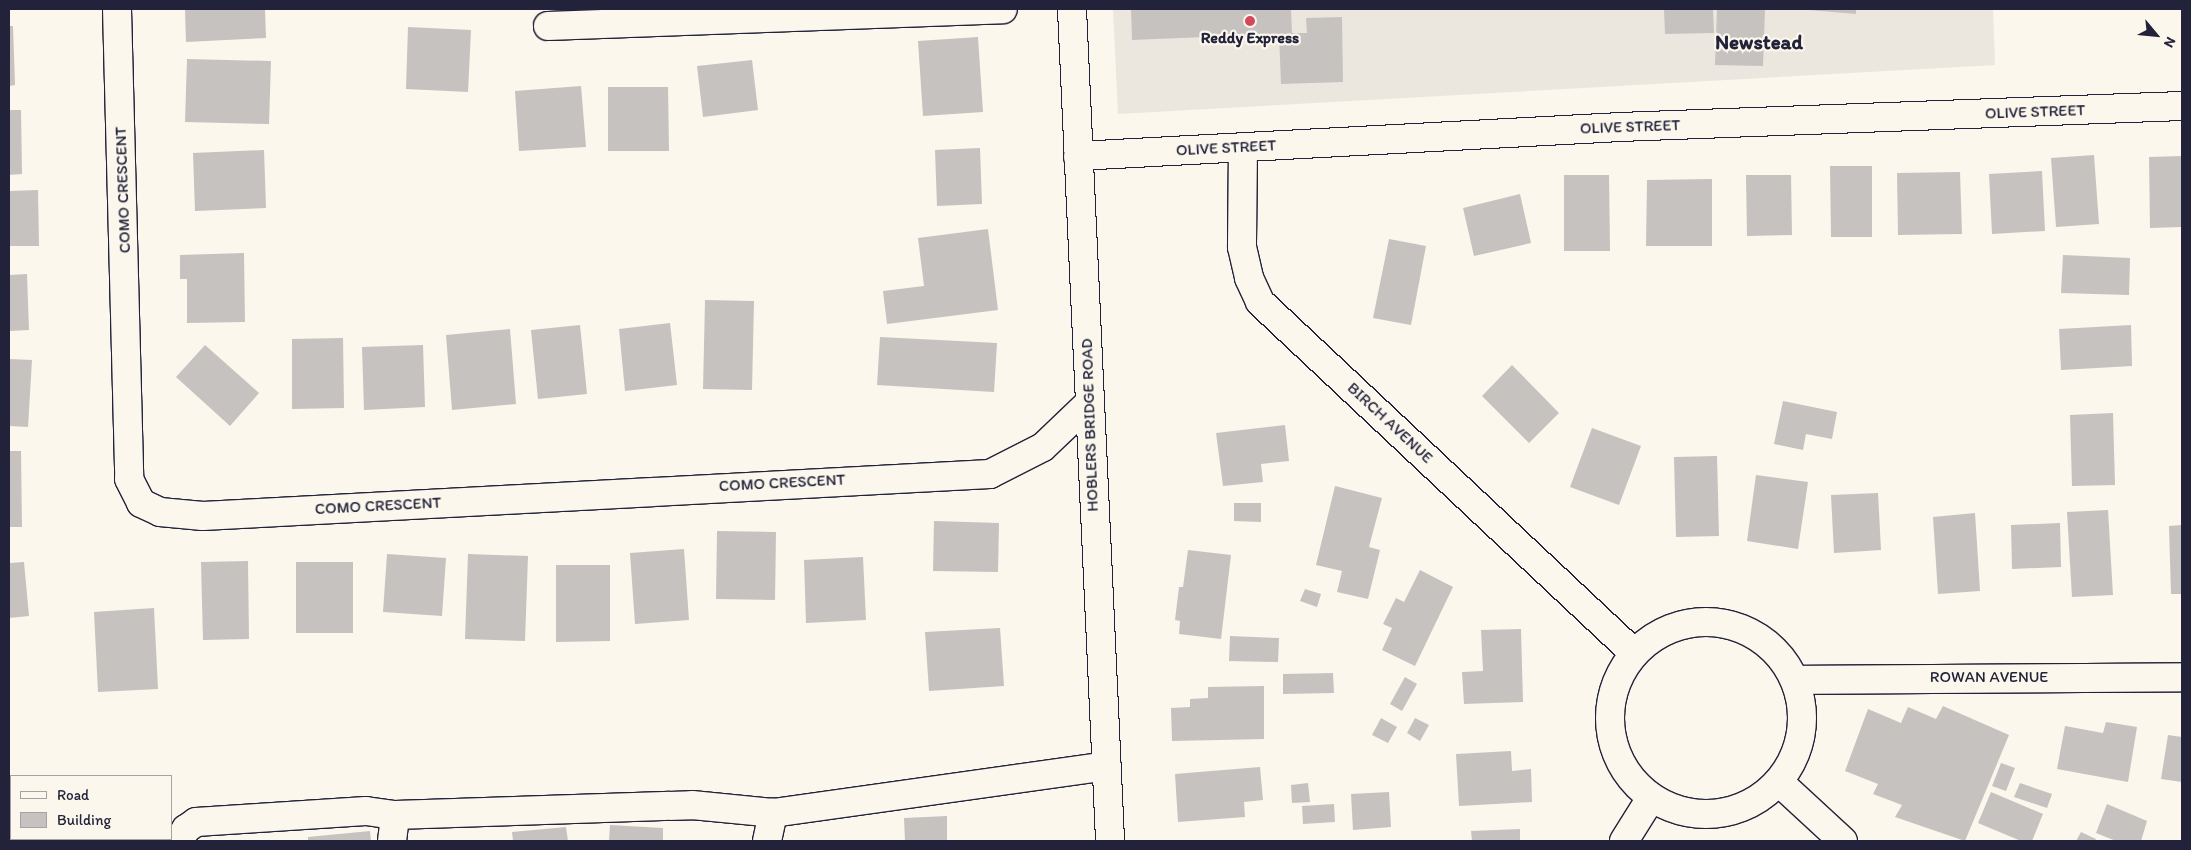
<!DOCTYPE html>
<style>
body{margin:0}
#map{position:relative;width:2191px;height:850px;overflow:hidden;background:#fbf7ec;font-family:Itim,sans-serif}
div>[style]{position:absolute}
.built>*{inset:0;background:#ebe7df}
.building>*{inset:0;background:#c6c2c0}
.roads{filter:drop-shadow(1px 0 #22223b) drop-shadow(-1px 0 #22223b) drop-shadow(0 1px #22223b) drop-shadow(0 -1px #22223b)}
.minor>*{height:28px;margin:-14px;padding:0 14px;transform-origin:14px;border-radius:14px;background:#fbf7ec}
.minor>.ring{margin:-14px;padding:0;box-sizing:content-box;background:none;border:28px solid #fbf7ec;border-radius:50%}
.highway>*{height:28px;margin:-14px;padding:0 14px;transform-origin:14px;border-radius:14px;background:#fbf7ec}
.dots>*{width:14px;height:14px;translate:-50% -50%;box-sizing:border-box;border:2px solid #fbf7ec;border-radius:50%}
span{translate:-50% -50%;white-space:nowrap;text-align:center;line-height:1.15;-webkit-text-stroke:4.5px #fbf7ec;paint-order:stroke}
.poi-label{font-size:16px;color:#22223b;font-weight:700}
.street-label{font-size:16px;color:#22223b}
.district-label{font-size:21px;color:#22223b;font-weight:700}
.frame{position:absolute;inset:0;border:10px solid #22223b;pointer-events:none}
.legend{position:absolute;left:10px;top:775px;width:162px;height:65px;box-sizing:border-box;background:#fbf7ec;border:1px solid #a4a2a5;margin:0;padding:6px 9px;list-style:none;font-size:15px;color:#22223b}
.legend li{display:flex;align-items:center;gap:10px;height:25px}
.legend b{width:25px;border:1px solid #a4a2a5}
.north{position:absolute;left:2131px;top:10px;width:50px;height:50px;-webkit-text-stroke:4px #fbf7ec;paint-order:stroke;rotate:118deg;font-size:14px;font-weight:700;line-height:20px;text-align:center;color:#22223b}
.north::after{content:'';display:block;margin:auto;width:18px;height:22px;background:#22223b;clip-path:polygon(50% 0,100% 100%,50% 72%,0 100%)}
</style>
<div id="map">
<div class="built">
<div style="clip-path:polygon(1113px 9px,1993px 9px,1995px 65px,1118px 114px)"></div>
</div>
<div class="building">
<div style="clip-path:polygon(185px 9px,265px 9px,266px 38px,186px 42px)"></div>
<div style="clip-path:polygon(1131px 9px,1291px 9px,1292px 33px,1307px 33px,1306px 18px,1342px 17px,1343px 82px,1281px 84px,1279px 34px,1132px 40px)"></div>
<div style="clip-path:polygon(1664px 9px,1713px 9px,1714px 33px,1665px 34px)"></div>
<div style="clip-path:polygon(1717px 9px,1765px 9px,1763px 66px,1715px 65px)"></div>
<div style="clip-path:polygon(1797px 9px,1856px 9px,1856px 14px)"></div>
<div style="clip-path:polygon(9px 26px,13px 26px,15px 85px,9px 86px)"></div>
<div style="clip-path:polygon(408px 27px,471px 30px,468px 92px,406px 89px)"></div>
<div style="clip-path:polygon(978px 37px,983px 112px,923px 116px,918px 41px)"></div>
<div style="clip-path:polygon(187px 59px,271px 61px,269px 124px,185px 122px)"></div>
<div style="clip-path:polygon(752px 60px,758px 110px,703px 117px,697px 66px)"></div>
<div style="clip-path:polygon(581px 86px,586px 147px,519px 151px,515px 91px)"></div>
<div style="clip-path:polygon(608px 87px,668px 87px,669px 151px,608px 151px)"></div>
<div style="clip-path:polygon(9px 110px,21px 110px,22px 174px,9px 175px)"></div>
<div style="clip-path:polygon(980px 148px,982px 204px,937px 206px,935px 150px)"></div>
<div style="clip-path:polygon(264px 150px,266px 208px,195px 211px,193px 153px)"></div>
<div style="clip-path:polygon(2094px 155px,2099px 224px,2056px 227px,2051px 158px)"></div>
<div style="clip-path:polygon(2182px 156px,2182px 227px,2150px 228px,2149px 157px)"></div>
<div style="clip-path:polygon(1830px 166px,1872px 166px,1872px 237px,1831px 237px)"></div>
<div style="clip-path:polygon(2042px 171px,2045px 231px,1992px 234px,1989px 174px)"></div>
<div style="clip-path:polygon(1960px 172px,1962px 234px,1898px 235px,1897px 173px)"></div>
<div style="clip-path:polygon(1564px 175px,1609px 175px,1610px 251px,1564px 251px)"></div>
<div style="clip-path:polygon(1746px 175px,1791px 175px,1792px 235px,1747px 236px)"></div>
<div style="clip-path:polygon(1712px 179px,1712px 246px,1646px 246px,1647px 180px)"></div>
<div style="clip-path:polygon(38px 190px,39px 246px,9px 246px,9px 191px)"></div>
<div style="clip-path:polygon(1520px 194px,1531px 243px,1474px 256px,1463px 208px)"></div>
<div style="clip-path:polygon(988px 229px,998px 310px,887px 324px,883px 291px,924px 286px,918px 238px)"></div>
<div style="clip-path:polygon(1389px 239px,1426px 246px,1411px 325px,1373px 318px)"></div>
<div style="clip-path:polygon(244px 253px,245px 322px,187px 323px,187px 279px,180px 279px,180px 255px)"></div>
<div style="clip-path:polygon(2063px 255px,2130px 258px,2129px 295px,2061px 293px)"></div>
<div style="clip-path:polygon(27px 274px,29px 330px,9px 331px,9px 275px)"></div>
<div style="clip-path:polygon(705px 300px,754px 301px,752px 390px,703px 389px)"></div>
<div style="clip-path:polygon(670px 323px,677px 385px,625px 391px,619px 329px)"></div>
<div style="clip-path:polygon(580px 325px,587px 394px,538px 399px,531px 330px)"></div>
<div style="clip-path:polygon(2131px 325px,2132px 366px,2061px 370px,2059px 329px)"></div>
<div style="clip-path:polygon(510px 329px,516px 404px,452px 410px,446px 335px)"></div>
<div style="clip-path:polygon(880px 337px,997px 343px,994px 392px,877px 385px)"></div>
<div style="clip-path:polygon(343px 338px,344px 408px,292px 409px,292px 339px)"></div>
<div style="clip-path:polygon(205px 345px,259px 393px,230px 426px,176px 377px)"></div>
<div style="clip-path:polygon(423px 345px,425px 407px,364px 410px,362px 347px)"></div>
<div style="clip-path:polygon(9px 359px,32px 360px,28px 427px,9px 426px)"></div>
<div style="clip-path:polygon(1512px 365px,1559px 413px,1529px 443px,1482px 396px)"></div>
<div style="clip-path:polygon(1783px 401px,1837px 412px,1832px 439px,1806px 434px,1803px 450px,1774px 444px)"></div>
<div style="clip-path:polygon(2113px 413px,2115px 485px,2072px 486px,2070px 415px)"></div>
<div style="clip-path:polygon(1285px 425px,1289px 461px,1261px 464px,1263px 482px,1223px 486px,1216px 433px)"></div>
<div style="clip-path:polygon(1592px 428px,1641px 446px,1619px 505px,1570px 487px)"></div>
<div style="clip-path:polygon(9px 451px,21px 451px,22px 527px,9px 527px)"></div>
<div style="clip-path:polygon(1717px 456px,1719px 536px,1676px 537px,1674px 457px)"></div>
<div style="clip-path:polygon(1756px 475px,1808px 482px,1798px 549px,1747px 541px)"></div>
<div style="clip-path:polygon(1335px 486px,1382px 498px,1369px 547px,1380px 550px,1368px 599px,1337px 592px,1342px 571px,1316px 565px)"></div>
<div style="clip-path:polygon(1878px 493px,1881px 550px,1834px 553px,1831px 495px)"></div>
<div style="clip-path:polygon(1234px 503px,1261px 503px,1261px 522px,1234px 521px)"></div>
<div style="clip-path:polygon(2108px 510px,2113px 595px,2072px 597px,2067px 512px)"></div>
<div style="clip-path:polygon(1975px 513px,1980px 591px,1938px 594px,1933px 517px)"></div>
<div style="clip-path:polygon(934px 521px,999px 523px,998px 572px,933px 571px)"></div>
<div style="clip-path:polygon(2060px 523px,2061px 567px,2012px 569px,2011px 525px)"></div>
<div style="clip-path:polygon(2182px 525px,2182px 594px,2171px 594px,2169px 526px)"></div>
<div style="clip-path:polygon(717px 531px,776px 532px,775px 600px,716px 599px)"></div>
<div style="clip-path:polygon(684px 549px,689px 620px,635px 624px,630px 553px)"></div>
<div style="clip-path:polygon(1188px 550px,1231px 555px,1221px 639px,1179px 634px,1180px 621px,1175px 620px,1179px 587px,1183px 587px)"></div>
<div style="clip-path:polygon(387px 554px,446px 558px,442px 616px,383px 612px)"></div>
<div style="clip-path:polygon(468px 554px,528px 556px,525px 641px,465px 639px)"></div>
<div style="clip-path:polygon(863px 557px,866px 620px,806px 623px,804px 560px)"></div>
<div style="clip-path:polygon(248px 561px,249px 639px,203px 640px,201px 562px)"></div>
<div style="clip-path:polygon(24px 562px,29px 616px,9px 618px,9px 563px)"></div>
<div style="clip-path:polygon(296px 562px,353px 562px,353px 633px,296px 633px)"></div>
<div style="clip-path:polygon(556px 565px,610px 565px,610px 641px,556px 642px)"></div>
<div style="clip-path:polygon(1420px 570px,1453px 587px,1415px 666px,1382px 650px,1392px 628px,1383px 624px,1396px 598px,1404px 602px)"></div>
<div style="clip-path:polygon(1305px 589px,1321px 594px,1317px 607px,1300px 601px)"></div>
<div style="clip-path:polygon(154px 608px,158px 689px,98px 692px,94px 612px)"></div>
<div style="clip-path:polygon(1000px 628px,1004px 686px,929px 691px,925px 632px)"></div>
<div style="clip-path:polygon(1521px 629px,1523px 702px,1464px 704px,1462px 672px,1483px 671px,1481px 630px)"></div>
<div style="clip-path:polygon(1230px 636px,1279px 638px,1278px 662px,1229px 661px)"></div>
<div style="clip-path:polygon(1333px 673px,1334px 693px,1283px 694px,1283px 674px)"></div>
<div style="clip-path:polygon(1405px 677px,1417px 684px,1402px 711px,1390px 704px)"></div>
<div style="clip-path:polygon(1264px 686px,1264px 739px,1172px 741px,1171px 708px,1190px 707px,1190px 699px,1208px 698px,1208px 687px)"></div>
<div style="clip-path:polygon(1943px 706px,2009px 735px,1965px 841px,1895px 817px,1902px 805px,1873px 794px,1878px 784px,1845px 771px,1868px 709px,1901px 723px,1908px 707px,1936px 719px)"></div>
<div style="clip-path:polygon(1381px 718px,1397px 727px,1388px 743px,1372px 735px)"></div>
<div style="clip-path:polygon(1415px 718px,1429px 725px,1420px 741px,1407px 733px)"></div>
<div style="clip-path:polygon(2106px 722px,2137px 727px,2128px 782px,2057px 769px,2065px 726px,2103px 733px)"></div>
<div style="clip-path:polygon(2168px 735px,2182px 737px,2182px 782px,2161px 779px)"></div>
<div style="clip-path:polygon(1511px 751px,1512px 771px,1531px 769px,1532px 802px,1459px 806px,1456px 754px)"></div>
<div style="clip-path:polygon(2001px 763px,2015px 768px,2006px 791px,1992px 786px)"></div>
<div style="clip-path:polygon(1260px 767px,1263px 800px,1244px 802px,1245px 817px,1178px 822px,1175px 774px)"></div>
<div style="clip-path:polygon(1308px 783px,1310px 802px,1292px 803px,1291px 785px)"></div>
<div style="clip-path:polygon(2020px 783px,2052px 794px,2047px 808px,2014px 797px)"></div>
<div style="clip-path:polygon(1389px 792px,1391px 827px,1353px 830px,1351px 794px)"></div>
<div style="clip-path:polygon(1991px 792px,2043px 814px,2032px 841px,2021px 841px,1978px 823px)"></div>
<div style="clip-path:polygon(1334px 804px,1335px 822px,1303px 824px,1302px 806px)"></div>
<div style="clip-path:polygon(2107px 804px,2147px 821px,2141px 841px,2116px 841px,2096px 833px)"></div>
<div style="clip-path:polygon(947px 816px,947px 841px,905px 841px,904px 818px)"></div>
<div style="clip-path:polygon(610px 825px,663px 828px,663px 841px,609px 841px)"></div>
<div style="clip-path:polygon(566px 827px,568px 841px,513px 841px,512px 832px)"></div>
<div style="clip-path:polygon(1520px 829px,1520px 841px,1472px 841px,1471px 831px)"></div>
<div style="clip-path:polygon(370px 831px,371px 841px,308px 841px,308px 837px)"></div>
<div style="clip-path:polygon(2081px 832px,2096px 839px,2095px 841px,2076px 841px)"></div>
</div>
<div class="roads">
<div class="minor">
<div style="left:117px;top:9px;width:470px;rotate:88.5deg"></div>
<div style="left:129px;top:479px;width:27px;rotate:63deg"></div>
<div style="left:141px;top:503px;width:21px;rotate:25deg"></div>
<div style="left:160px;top:512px;width:43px;rotate:5.3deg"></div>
<div style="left:203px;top:516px;width:788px;rotate:-3.05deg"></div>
<div style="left:990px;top:474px;width:59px;rotate:-27deg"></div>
<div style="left:1043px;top:447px;width:64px;rotate:-43.7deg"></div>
<div style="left:548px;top:26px;width:455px;rotate:-2.1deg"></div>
<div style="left:1243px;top:147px;width:100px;rotate:90.6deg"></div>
<div style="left:1242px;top:247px;width:32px;rotate:77deg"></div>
<div style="left:1249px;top:278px;width:26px;rotate:65deg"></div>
<div style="left:1260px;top:302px;width:513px;rotate:43.18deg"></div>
<div style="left:1078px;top:156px;width:543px;rotate:-3.06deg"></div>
<div style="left:1620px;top:127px;width:562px;rotate:-2.14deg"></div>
<div class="ring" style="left:1610px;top:622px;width:164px;height:164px"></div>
<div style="left:1796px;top:680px;width:386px;rotate:-0.4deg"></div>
<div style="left:1779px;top:782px;width:87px;rotate:42.7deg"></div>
<div style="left:179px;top:841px;width:14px;rotate:-60deg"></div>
<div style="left:186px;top:829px;width:12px;rotate:-35deg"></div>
<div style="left:196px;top:822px;width:170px;rotate:-3.7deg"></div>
<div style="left:366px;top:811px;width:29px;rotate:8deg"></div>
<div style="left:395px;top:815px;width:297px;rotate:-1.9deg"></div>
<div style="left:692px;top:805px;width:81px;rotate:5.6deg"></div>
<div style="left:773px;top:813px;width:337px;rotate:-8deg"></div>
<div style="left:392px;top:841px;width:26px;rotate:-83deg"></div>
<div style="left:767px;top:841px;width:29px;rotate:-78deg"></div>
<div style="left:1624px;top:841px;width:51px;rotate:-57.9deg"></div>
</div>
<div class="highway">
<div style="left:1072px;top:9px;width:833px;rotate:87.38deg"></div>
</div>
</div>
<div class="dots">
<div style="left:1250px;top:21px;background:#d1495b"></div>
</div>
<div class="poi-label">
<span style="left:1250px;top:38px">Reddy Express</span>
</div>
<div class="street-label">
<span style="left:2035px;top:112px;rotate:-2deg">OLIVE STREET</span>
<span style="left:1630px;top:127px;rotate:-2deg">OLIVE STREET</span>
<span style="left:1226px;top:148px;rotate:-3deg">OLIVE STREET</span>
<span style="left:123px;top:190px;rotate:-92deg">COMO CRESCENT</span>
<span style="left:1390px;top:423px;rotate:43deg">BIRCH AVENUE</span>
<span style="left:1090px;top:425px;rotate:-92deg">HOBLERS BRIDGE ROAD</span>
<span style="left:782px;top:483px;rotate:-3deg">COMO CRESCENT</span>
<span style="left:378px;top:506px;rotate:-3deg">COMO CRESCENT</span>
<span style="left:1989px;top:677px">ROWAN AVENUE</span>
</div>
<div class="district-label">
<span style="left:1759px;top:42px">Newstead</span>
</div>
<div class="frame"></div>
<ul class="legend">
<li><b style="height:6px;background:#fbf7ec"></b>Road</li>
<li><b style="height:14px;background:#c6c2c0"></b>Building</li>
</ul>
<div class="north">N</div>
</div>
